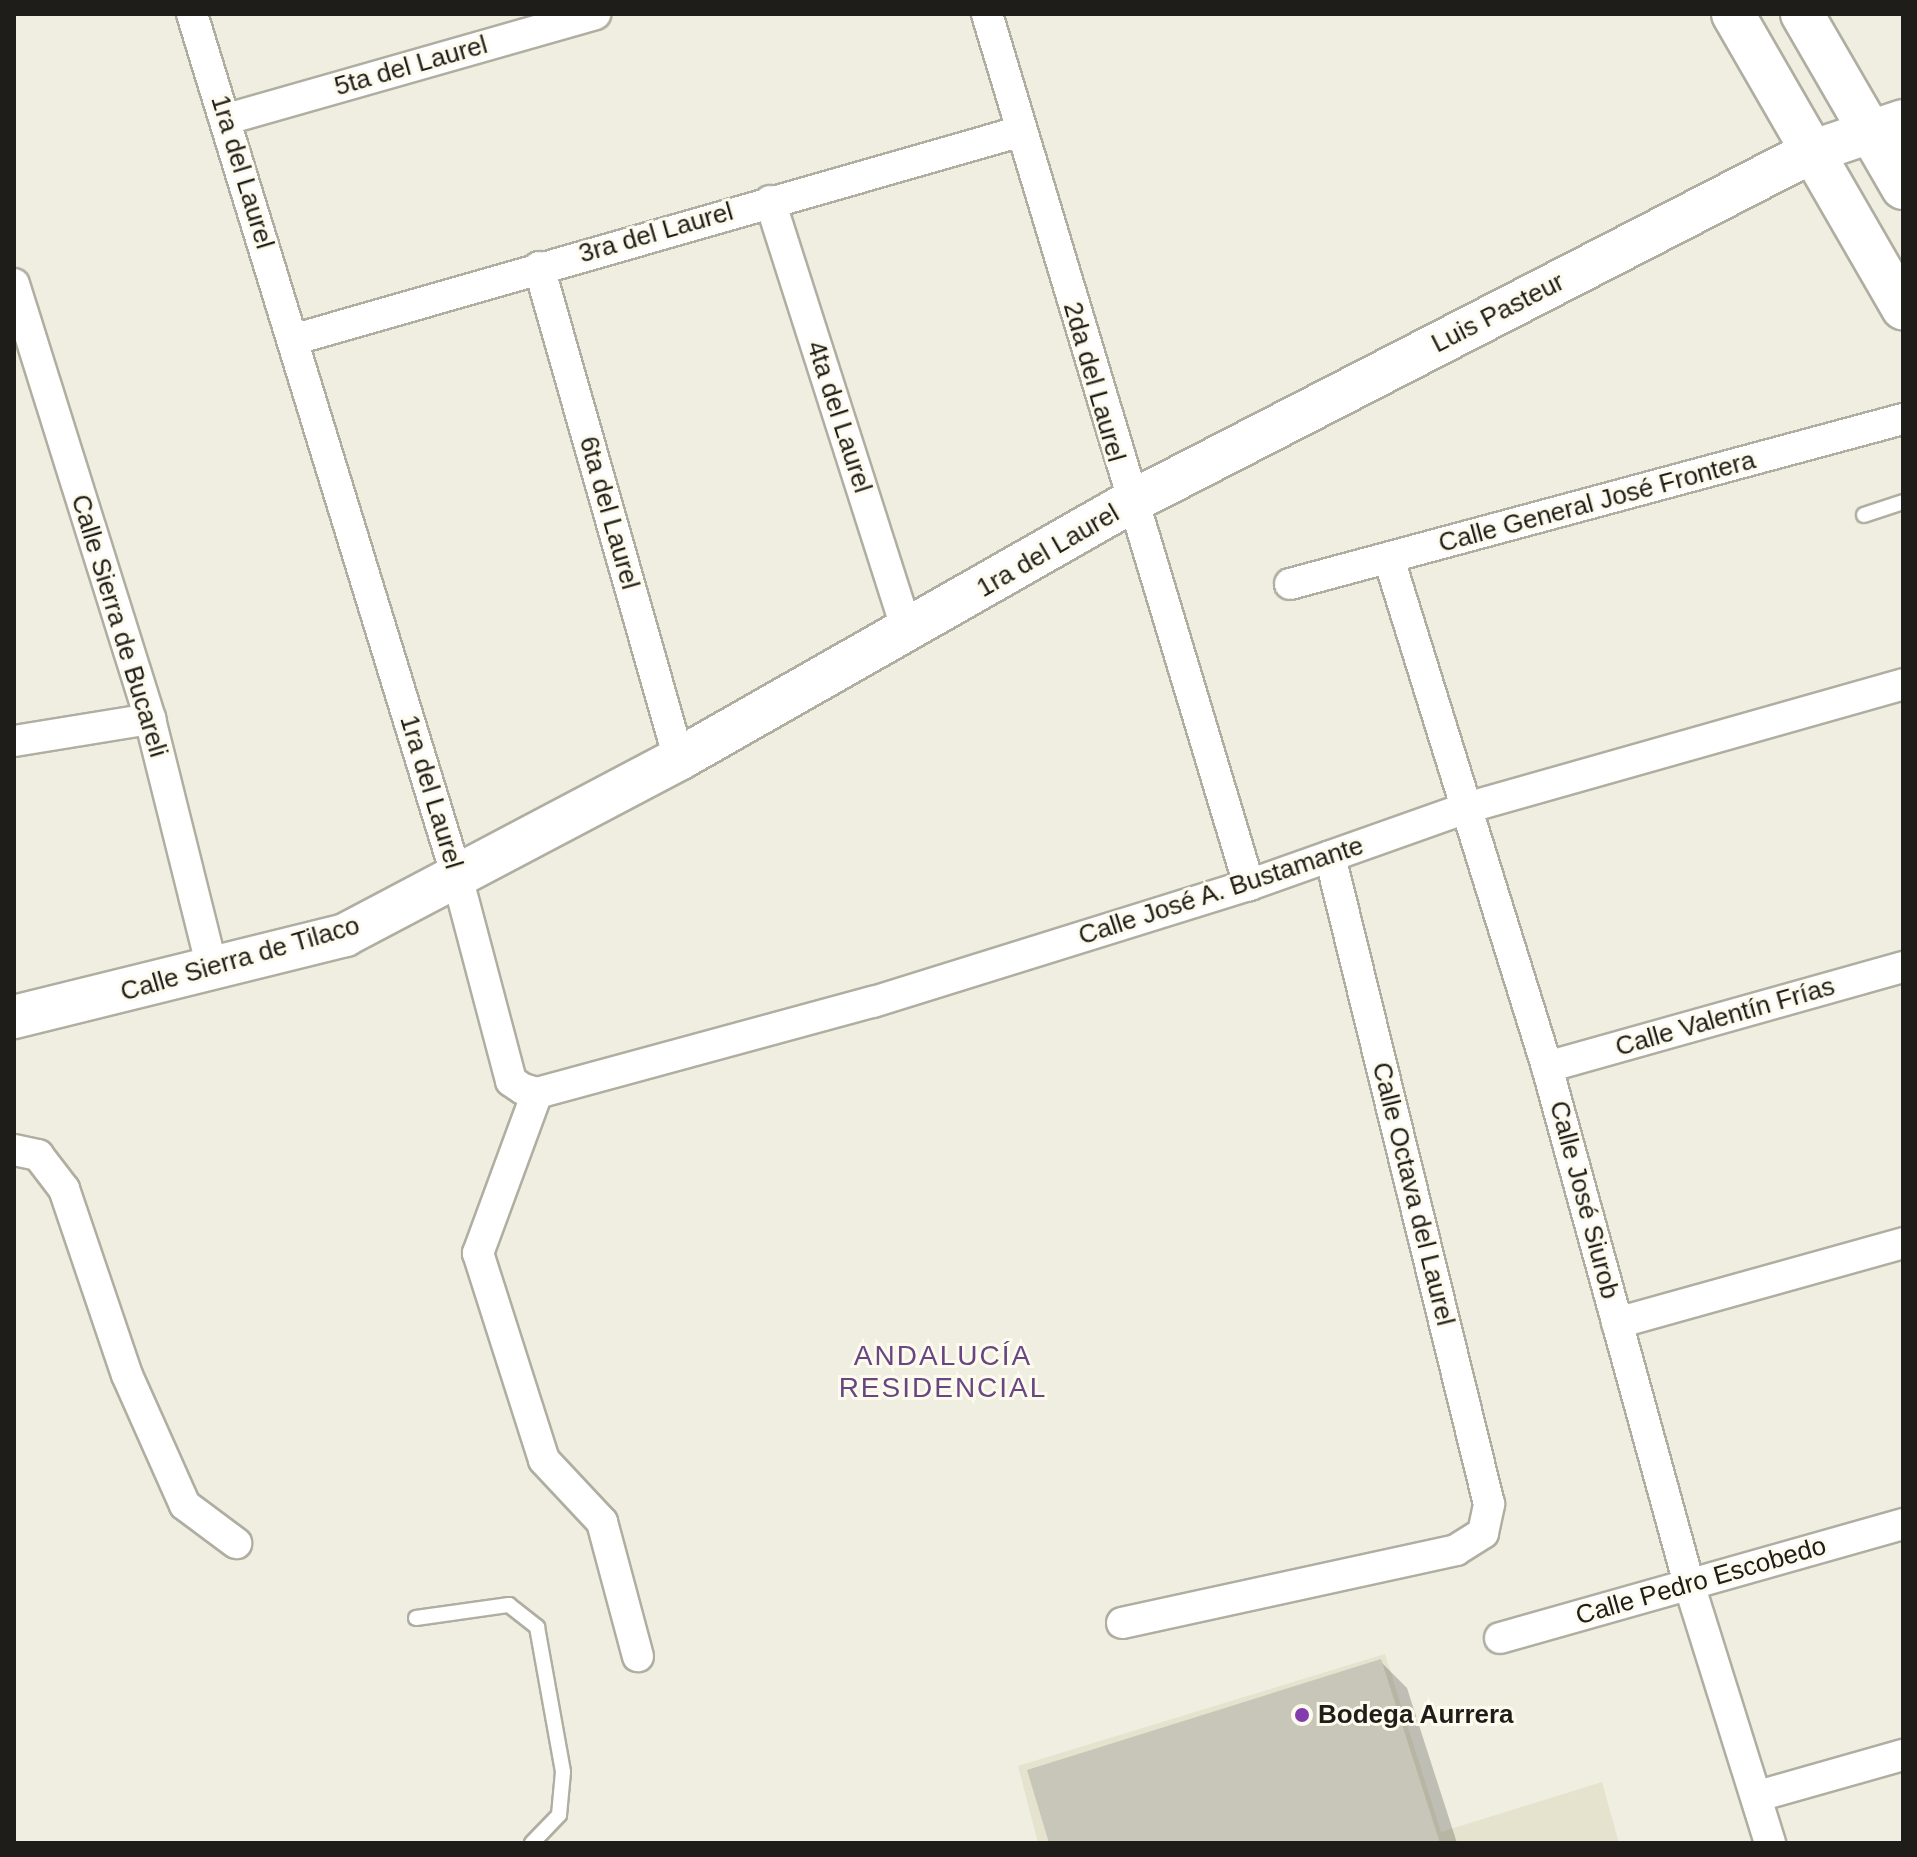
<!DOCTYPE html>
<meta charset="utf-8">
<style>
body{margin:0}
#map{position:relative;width:1917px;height:1857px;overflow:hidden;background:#efeee1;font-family:Helvetica,sans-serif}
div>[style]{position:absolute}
.built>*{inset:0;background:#e5e3ce}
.shadow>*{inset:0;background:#0003}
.building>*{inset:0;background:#c7c6b9}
.roads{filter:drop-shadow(2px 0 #afaea1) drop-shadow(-2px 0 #afaea1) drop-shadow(0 2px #afaea1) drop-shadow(0 -2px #afaea1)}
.lane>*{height:14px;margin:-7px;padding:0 7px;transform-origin:7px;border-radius:7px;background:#fff}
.street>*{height:30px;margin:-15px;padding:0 15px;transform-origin:15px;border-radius:15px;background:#fff}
.secondary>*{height:42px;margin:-21px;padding:0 21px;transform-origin:21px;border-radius:21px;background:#fff}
.dots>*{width:22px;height:22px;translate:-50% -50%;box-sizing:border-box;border:4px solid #fdfbee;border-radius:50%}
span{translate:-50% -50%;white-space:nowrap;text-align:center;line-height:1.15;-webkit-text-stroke:6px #fdfbee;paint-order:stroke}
.street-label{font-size:26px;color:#1e1d19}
.poi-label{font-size:26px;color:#1e1d19;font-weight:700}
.left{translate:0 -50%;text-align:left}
.neighbourhood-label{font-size:28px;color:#694681;letter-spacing:2px}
.frame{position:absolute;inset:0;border:16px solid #1e1d19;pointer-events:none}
</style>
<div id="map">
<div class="built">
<div style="clip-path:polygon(1385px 1654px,1441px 1832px,1602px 1782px,1619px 1843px,1038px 1843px,1018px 1766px)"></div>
</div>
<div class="shadow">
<div style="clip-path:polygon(1381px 1662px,1407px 1688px,1457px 1843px,1052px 1843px)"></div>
</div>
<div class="building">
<div style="clip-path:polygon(1381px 1659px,1440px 1843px,1049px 1843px,1027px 1770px)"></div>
</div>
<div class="roads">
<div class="lane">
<div style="left:1864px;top:515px;width:41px;rotate:-18.4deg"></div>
<div style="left:416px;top:1618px;width:94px;rotate:-8deg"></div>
<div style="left:509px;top:1605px;width:36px;rotate:38deg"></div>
<div style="left:537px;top:1627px;width:147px;rotate:79.8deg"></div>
<div style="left:563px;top:1772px;width:43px;rotate:95.3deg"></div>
<div style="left:559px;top:1815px;width:39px;rotate:134deg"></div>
</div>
<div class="street">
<div style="left:192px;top:14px;width:906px;rotate:72.93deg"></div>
<div style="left:458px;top:880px;width:208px;rotate:75.2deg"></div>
<div style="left:511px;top:1081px;width:14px;rotate:34deg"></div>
<div style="left:523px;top:1089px;width:15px;rotate:16deg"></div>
<div style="left:537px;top:1093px;width:348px;rotate:-15.2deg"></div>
<div style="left:873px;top:1002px;width:394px;rotate:-17.3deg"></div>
<div style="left:1249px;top:885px;width:230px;rotate:-19.5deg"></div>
<div style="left:1466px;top:808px;width:454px;rotate:-15.8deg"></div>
<div style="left:987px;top:14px;width:910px;rotate:73.26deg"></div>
<div style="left:227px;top:119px;width:383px;rotate:-15.9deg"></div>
<div style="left:770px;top:201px;width:454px;rotate:72.3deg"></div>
<div style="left:539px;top:267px;width:512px;rotate:74.12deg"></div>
<div style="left:14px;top:284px;width:456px;rotate:72.6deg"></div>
<div style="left:150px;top:719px;width:261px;rotate:76deg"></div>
<div style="left:292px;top:340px;width:759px;rotate:-15.98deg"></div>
<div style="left:1389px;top:559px;width:532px;rotate:72.72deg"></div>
<div style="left:1547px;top:1067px;width:536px;rotate:74.64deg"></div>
<div style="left:1689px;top:1584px;width:271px;rotate:72.6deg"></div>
<div style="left:1290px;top:584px;width:635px;rotate:-15.07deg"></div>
<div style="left:14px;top:741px;width:138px;rotate:-9.2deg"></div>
<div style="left:1547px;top:1067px;width:370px;rotate:-15.7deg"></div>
<div style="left:537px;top:1093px;width:171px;rotate:110.2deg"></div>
<div style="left:478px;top:1253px;width:217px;rotate:72.3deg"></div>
<div style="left:544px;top:1460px;width:85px;rotate:46.9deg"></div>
<div style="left:602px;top:1522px;width:139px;rotate:75deg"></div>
<div style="left:14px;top:1150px;width:25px;rotate:12deg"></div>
<div style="left:38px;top:1155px;width:43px;rotate:52.6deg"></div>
<div style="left:64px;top:1189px;width:196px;rotate:71.3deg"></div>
<div style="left:127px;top:1375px;width:142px;rotate:66deg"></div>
<div style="left:185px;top:1505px;width:64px;rotate:36.7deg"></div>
<div style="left:1617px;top:1323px;width:297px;rotate:-15.6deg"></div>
<div style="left:1122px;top:1623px;width:342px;rotate:-12.3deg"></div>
<div style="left:1456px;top:1550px;width:32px;rotate:-32deg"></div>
<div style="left:1483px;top:1533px;width:30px;rotate:-78deg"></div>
<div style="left:1489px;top:1504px;width:667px;rotate:-103.79deg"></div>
<div style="left:1500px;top:1638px;width:419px;rotate:-15.8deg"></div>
<div style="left:1758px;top:1796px;width:151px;rotate:-15.8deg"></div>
</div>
<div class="secondary">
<div style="left:1733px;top:14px;width:340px;rotate:60deg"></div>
<div style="left:1802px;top:14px;width:201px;rotate:59.9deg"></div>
<div style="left:14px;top:1017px;width:341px;rotate:-13.9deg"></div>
<div style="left:345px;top:935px;width:378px;rotate:-27.8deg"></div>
<div style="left:679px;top:759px;width:518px;rotate:-29.64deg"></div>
<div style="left:1129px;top:503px;width:767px;rotate:-27.23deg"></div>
<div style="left:1811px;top:152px;width:97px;rotate:-18.6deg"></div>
</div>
</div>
<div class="dots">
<div style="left:1302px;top:1715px;background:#833bae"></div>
</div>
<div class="street-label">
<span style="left:411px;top:66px;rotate:-16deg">5ta del Laurel</span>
<span style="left:242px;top:172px;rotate:73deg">1ra del Laurel</span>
<span style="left:656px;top:233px;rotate:-16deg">3ra del Laurel</span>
<span style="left:1498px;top:313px;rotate:-27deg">Luis Pasteur</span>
<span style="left:1094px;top:382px;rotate:74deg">2da del Laurel</span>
<span style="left:839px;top:417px;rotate:72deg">4ta del Laurel</span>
<span style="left:1597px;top:502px;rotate:-15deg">Calle General José Frontera</span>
<span style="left:609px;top:513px;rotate:74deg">6ta del Laurel</span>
<span style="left:1048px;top:551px;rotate:-30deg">1ra del Laurel</span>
<span style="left:119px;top:626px;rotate:73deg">Calle Sierra de Bucareli</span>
<span style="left:431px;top:792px;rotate:73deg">1ra del Laurel</span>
<span style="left:1221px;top:891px;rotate:-18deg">Calle José A. Bustamante</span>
<span style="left:240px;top:959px;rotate:-16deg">Calle Sierra de Tilaco</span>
<span style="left:1725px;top:1017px;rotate:-16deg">Calle Valentín Frías</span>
<span style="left:1413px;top:1194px;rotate:76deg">Calle Octava del Laurel</span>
<span style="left:1584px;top:1200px;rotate:75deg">Calle José Siurob</span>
<span style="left:1701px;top:1581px;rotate:-16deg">Calle Pedro Escobedo</span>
</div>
<div class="poi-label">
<span class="left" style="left:1318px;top:1715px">Bodega Aurrera</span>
</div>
<div class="neighbourhood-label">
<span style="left:943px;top:1372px">ANDALUCÍA<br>RESIDENCIAL</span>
</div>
<div class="frame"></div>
</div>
